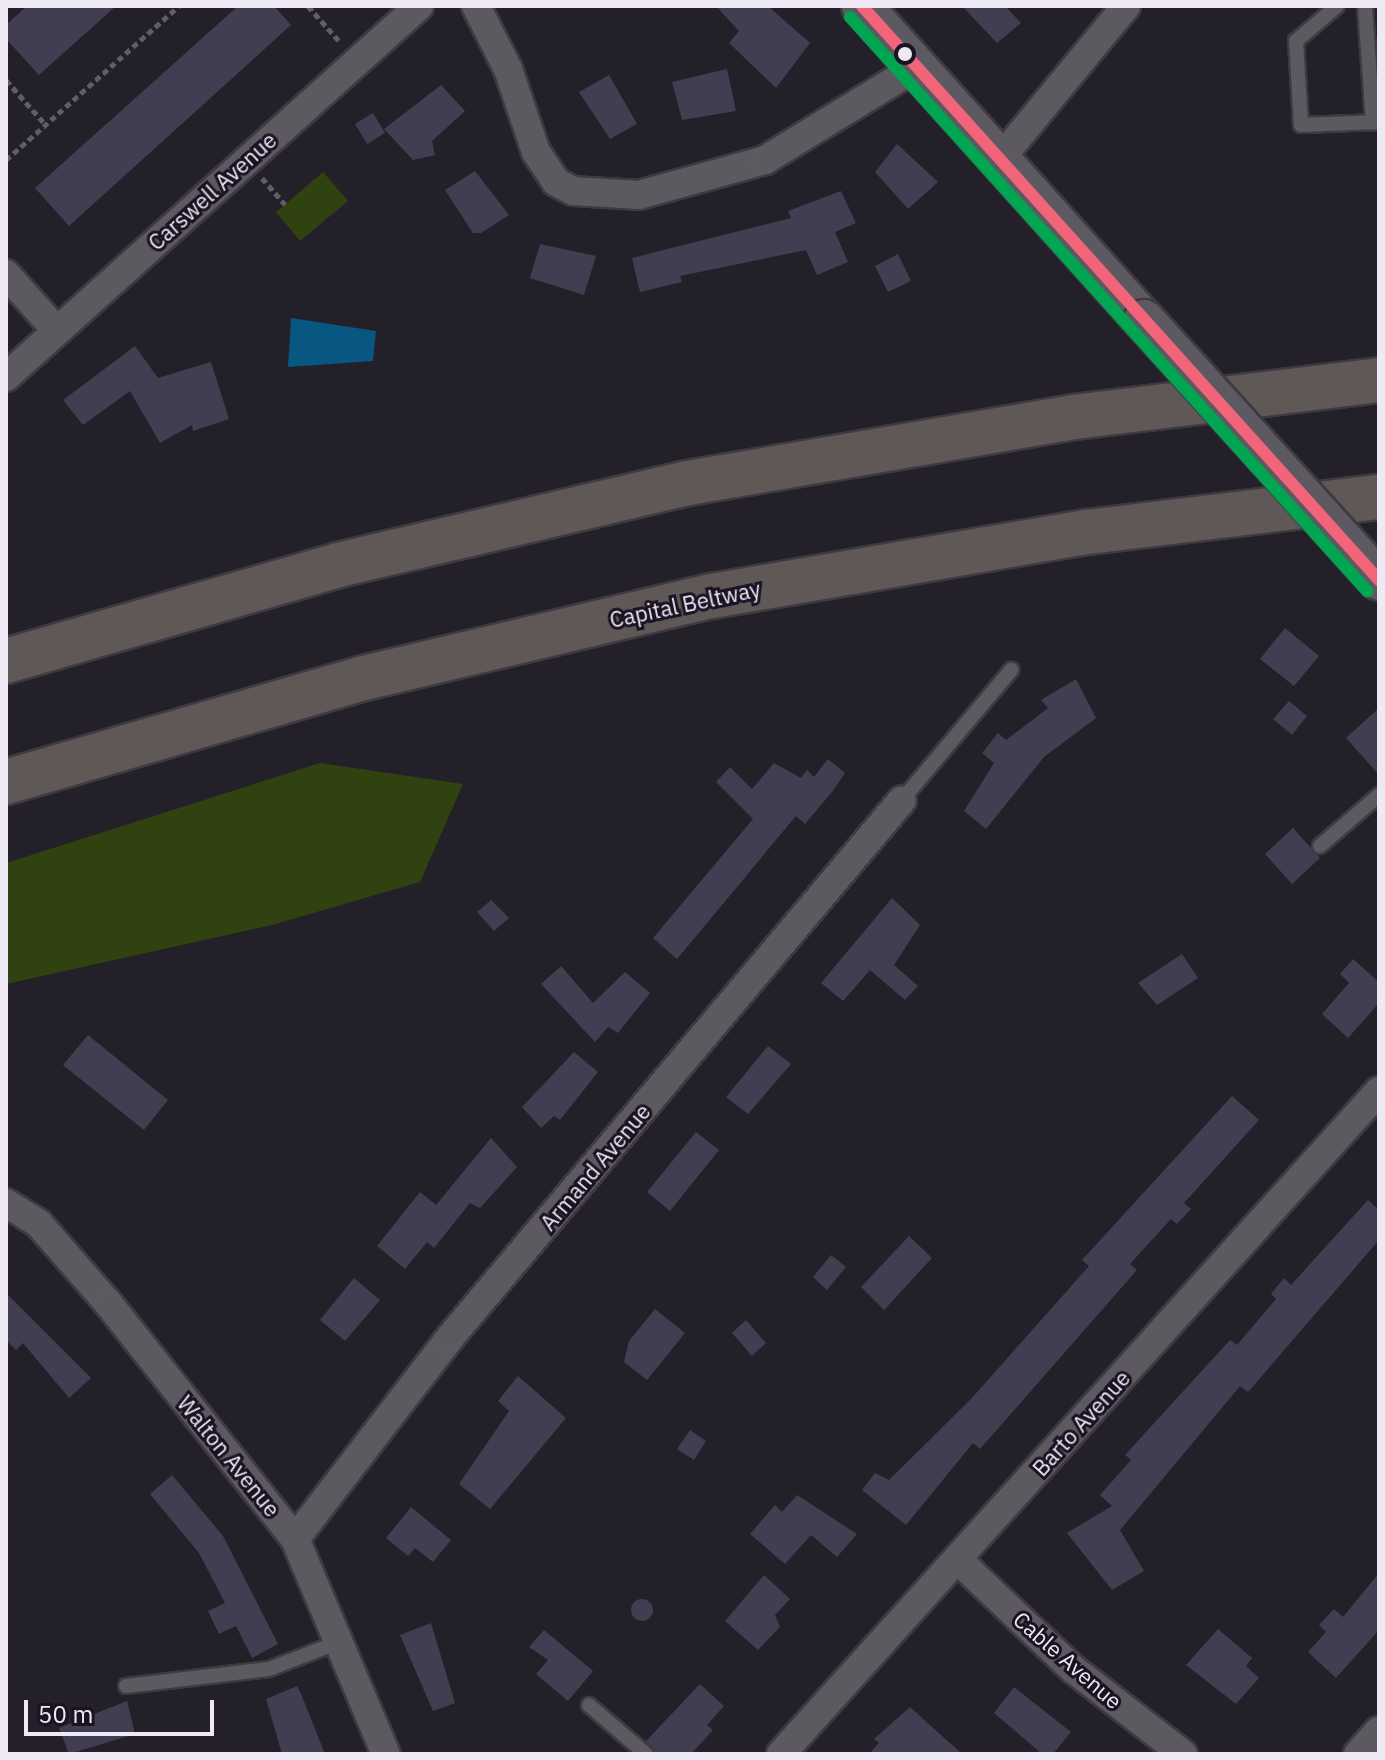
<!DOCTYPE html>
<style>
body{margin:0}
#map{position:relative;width:1385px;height:1760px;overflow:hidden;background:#232029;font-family:"IBM Plex Sans",sans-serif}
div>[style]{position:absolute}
.green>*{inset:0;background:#304210}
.water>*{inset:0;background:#075781}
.building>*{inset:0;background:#413e52}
.round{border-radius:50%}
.path>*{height:5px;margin-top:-2.5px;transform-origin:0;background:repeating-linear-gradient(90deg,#605e64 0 6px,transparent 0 10px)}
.roads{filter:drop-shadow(2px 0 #3e3a42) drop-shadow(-2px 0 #3e3a42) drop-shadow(0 2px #3e3a42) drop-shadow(0 -2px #3e3a42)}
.service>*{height:14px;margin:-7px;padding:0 7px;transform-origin:7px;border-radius:7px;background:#5c5a60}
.minor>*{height:28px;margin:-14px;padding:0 14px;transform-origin:14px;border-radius:14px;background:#5c5a60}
.secondary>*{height:40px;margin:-20px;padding:0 20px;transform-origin:20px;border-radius:20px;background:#5c5a60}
.motorway>*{height:44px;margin:-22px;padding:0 22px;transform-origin:22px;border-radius:22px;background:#5f5856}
.bridges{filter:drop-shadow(2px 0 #3e3a42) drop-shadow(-2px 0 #3e3a42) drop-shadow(0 2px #3e3a42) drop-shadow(0 -2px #3e3a42)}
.secondary-bridge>*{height:40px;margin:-20px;padding:0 20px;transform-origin:20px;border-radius:20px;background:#5c5a60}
.bus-1>*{height:12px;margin:-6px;padding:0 6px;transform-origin:6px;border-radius:6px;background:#f1647a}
.bus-2>*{height:12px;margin:-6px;padding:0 6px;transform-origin:6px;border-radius:6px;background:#00a651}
.dots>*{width:22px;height:22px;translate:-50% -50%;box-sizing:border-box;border:4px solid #191323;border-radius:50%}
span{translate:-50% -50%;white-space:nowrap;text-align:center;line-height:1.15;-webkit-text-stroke:6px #191323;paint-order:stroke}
.street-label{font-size:22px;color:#eee9f5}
.frame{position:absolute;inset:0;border:8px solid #eee9f5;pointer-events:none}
.scale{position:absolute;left:24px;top:1700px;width:190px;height:36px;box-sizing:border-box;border:4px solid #eee9f5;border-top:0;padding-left:10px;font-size:24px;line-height:28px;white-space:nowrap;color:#eee9f5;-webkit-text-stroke:6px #191323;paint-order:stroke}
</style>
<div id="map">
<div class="green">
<div style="clip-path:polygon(323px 172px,348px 201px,300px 241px,276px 212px)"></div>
<div style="clip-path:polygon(320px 763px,463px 784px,420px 882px,272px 925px,6px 984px,6px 863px)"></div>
</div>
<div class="water">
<div style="clip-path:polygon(291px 318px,376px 331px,373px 361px,288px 367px)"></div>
</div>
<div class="building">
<div style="clip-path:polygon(27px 6px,116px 6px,39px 75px,6px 39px,6px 25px)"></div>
<div style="clip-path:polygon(238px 6px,274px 6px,291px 25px,69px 226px,35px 188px)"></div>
<div style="clip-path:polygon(716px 6px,768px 6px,810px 43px,776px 88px,729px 43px,739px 31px)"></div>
<div style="clip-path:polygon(962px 6px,1005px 6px,1021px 23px,997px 43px)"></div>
<div style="clip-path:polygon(727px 69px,736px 111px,682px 120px,672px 82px)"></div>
<div style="clip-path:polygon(609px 75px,637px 124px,610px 139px,579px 92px)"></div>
<div style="clip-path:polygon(441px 85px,465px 111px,432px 141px,435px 155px,413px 160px,384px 129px)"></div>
<div style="clip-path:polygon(373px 113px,385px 133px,367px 144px,355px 124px)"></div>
<div style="clip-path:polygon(897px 144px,938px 182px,908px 209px,875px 172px)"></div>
<div style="clip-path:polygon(475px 171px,509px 215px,481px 233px,473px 233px,445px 190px)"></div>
<div style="clip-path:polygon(841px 191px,856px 223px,835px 232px,848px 262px,817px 275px,806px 250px,680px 276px,682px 282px,640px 292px,632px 258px,791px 218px,788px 211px)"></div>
<div style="clip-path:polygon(540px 244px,596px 256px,584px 295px,530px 278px)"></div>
<div style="clip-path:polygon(898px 254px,911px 281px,888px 292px,875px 266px)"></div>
<div style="clip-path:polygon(135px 346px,158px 378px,211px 362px,229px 419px,193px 431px,192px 425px,160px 443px,130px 391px,83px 425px,63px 400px)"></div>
<div style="clip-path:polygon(1285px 628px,1319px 656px,1294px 686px,1260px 659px)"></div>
<div style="clip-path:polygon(1076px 679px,1096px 718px,1044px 757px,986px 829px,964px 811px,994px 763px,982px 753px,998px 733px,1006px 740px,1048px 708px,1041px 700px)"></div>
<div style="clip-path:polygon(1289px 701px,1307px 716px,1292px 735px,1273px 719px)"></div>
<div style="clip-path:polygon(1379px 708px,1379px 775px,1346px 738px)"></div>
<div style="clip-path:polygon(828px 759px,845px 773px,832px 792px,805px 824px,796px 816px,677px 959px,653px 938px,753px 819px,716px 782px,730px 767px,752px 789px,774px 763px,801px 778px,807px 770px,814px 777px)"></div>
<div style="clip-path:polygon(1293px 828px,1320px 858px,1292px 884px,1265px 854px)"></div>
<div style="clip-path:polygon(892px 898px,920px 925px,894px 965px,918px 986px,905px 1000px,870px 970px,843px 1001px,821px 983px)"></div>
<div style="clip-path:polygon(491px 900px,509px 918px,494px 931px,477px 912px)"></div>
<div style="clip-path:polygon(1182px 954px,1198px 978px,1157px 1005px,1138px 983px)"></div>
<div style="clip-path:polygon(1353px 959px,1379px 982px,1379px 1003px,1348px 1038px,1322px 1014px,1349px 983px,1340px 974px)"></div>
<div style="clip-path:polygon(561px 966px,593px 1003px,625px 972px,650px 993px,618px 1033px,608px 1027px,595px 1042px,541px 984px)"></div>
<div style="clip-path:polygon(88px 1035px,168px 1100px,144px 1130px,63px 1065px)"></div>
<div style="clip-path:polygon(768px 1046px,791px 1064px,748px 1114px,726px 1097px)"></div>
<div style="clip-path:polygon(574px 1052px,598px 1072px,560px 1120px,554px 1116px,541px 1128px,522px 1107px)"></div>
<div style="clip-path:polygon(1232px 1096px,1259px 1120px,1184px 1203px,1191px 1209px,1177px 1224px,1171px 1219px,1130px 1264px,1137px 1270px,980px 1449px,973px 1443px,906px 1525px,862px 1490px,875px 1473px,889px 1480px,971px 1399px,1089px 1266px,1082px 1260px)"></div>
<div style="clip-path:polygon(696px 1132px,719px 1150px,670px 1211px,647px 1192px)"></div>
<div style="clip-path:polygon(491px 1138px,517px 1167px,480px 1208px,470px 1203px,434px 1248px,427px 1242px,405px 1269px,377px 1246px,420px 1192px,436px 1205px)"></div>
<div style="clip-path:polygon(1368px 1200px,1379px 1210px,1379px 1240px,1248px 1392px,1240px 1386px,1120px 1530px,1144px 1571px,1112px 1590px,1067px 1533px,1112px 1506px,1100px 1495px,1131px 1460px,1125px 1455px,1230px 1340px,1237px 1345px,1276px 1299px,1271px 1294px,1284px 1278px,1291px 1285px)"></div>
<div style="clip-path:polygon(909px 1236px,932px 1258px,884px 1310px,861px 1287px)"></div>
<div style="clip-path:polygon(831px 1255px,846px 1267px,827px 1290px,813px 1277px)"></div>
<div style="clip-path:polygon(354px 1278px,380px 1300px,345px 1341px,320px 1320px)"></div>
<div style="clip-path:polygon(6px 1293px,91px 1378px,69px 1398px,23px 1343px,16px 1350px,6px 1340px)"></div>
<div style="clip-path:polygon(655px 1309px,685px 1333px,647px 1380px,624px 1362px,629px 1341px)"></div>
<div style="clip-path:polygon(746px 1320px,766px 1343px,752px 1356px,732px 1333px)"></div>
<div style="clip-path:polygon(518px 1376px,566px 1418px,490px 1509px,459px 1484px,509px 1411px,498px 1401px)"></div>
<div style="clip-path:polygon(690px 1430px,706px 1441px,694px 1460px,677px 1449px)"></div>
<div style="clip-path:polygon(172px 1475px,223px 1536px,278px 1644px,252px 1658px,236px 1626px,219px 1634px,208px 1611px,225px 1603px,199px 1553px,150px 1494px)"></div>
<div style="clip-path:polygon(797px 1495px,857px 1534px,837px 1557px,811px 1535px,785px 1564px,750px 1534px,775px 1505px,782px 1512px)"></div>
<div style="clip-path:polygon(411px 1507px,451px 1540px,433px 1562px,415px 1548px,408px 1556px,386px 1538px)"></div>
<div style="clip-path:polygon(1379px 1573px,1379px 1630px,1336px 1678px,1308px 1652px,1326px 1632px,1319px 1625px,1334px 1609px,1343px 1617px)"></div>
<div style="clip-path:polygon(764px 1575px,790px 1599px,775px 1615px,780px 1627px,758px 1650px,725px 1621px)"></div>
<div class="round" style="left:631px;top:1599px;width:22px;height:22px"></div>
<div style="clip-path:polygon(431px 1623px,455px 1703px,433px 1711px,400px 1635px)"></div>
<div style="clip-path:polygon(1218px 1629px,1252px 1658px,1246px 1666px,1259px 1678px,1236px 1704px,1186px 1665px)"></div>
<div style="clip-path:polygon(544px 1630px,593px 1671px,568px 1701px,536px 1674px,548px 1660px,529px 1647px)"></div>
<div style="clip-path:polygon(700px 1684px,724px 1706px,707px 1725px,713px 1730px,691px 1754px,656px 1754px,646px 1741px)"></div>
<div style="clip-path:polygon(297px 1686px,301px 1694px,325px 1754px,282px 1754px,266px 1699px)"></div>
<div style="clip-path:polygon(1014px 1687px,1071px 1732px,1053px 1754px,1042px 1754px,994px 1713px)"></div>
<div style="clip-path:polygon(127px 1701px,135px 1734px,69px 1754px,59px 1728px)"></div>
<div style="clip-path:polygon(910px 1707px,962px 1754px,869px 1754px,879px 1743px,874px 1739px)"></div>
</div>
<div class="path">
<div style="left:308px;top:6px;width:50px;rotate:48.3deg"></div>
<div style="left:6px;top:80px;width:60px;rotate:48.4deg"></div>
<div style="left:6px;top:160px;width:232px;rotate:-41.7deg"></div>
<div style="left:262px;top:178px;width:35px;rotate:49deg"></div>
</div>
<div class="roads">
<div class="service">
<div style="left:1337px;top:6px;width:54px;rotate:139.5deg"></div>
<div style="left:1296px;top:41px;width:84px;rotate:86.6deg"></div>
<div style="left:1301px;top:125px;width:78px;rotate:-2.2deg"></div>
<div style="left:1365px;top:6px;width:117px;rotate:86.1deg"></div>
<div style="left:902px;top:800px;width:170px;rotate:-50deg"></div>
<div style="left:1320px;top:846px;width:78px;rotate:-40.8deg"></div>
<div style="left:126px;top:1686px;width:144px;rotate:-6.8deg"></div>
<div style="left:269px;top:1669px;width:75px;rotate:-21.1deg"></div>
<div style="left:589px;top:1705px;width:75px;rotate:40.7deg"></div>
</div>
<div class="minor">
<div style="left:476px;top:6px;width:71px;rotate:63.1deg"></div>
<div style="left:508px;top:69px;width:88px;rotate:71.4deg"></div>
<div style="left:536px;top:152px;width:36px;rotate:56deg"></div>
<div style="left:556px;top:182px;width:19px;rotate:28deg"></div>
<div style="left:573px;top:191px;width:66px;rotate:3.5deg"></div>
<div style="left:639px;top:195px;width:131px;rotate:-15.5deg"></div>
<div style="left:765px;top:160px;width:178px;rotate:-31.5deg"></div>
<div style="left:1000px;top:159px;width:198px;rotate:-50.5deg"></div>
<div style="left:6px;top:274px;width:76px;rotate:48.2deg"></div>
<div style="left:6px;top:377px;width:555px;rotate:-41.93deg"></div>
<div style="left:6px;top:1203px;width:39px;rotate:32deg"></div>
<div style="left:39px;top:1224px;width:105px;rotate:48.9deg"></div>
<div style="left:108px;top:1303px;width:301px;rotate:51.6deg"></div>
<div style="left:295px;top:1539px;width:233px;rotate:67.1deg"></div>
<div style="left:295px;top:1539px;width:251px;rotate:-52.4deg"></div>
<div style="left:448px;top:1340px;width:705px;rotate:-49.94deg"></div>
<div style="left:958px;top:1560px;width:158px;rotate:43.5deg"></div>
<div style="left:1073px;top:1669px;width:139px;rotate:37.7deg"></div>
<div style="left:781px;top:1754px;width:893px;rotate:-47.95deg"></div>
<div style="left:1358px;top:1754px;width:31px;rotate:-48deg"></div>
</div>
<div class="secondary">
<div style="left:862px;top:6px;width:422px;rotate:48.1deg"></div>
</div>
<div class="motorway">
<div style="left:6px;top:661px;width:346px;rotate:-16.1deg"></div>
<div style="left:338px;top:565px;width:359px;rotate:-13.2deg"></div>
<div style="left:688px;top:483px;width:392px;rotate:-9.7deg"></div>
<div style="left:1074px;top:417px;width:307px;rotate:-6.9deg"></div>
<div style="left:6px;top:782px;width:373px;rotate:-16.2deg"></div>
<div style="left:364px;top:678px;width:358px;rotate:-13.3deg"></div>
<div style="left:712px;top:596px;width:381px;rotate:-9.7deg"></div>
<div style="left:1088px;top:532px;width:293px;rotate:-6.9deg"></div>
</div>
</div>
<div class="bridges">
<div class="secondary-bridge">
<div style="left:1144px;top:320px;width:350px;rotate:47.9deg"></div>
</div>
</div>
<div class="bus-1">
<div style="left:862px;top:6px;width:773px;rotate:47.99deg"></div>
</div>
<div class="bus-2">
<div style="left:850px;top:17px;width:773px;rotate:47.99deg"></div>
</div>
<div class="dots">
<div style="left:905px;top:54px;background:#eee9f5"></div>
</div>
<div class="street-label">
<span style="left:212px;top:191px;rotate:-42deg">Carswell Avenue</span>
<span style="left:685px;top:604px;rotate:-12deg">Capital Beltway</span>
<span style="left:595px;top:1167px;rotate:-50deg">Armand Avenue</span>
<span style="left:1081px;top:1423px;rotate:-48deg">Barto Avenue</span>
<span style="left:229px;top:1456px;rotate:51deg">Walton Avenue</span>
<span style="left:1068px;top:1660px;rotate:41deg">Cable Avenue</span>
</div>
<div class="frame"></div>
<div class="scale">50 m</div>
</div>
